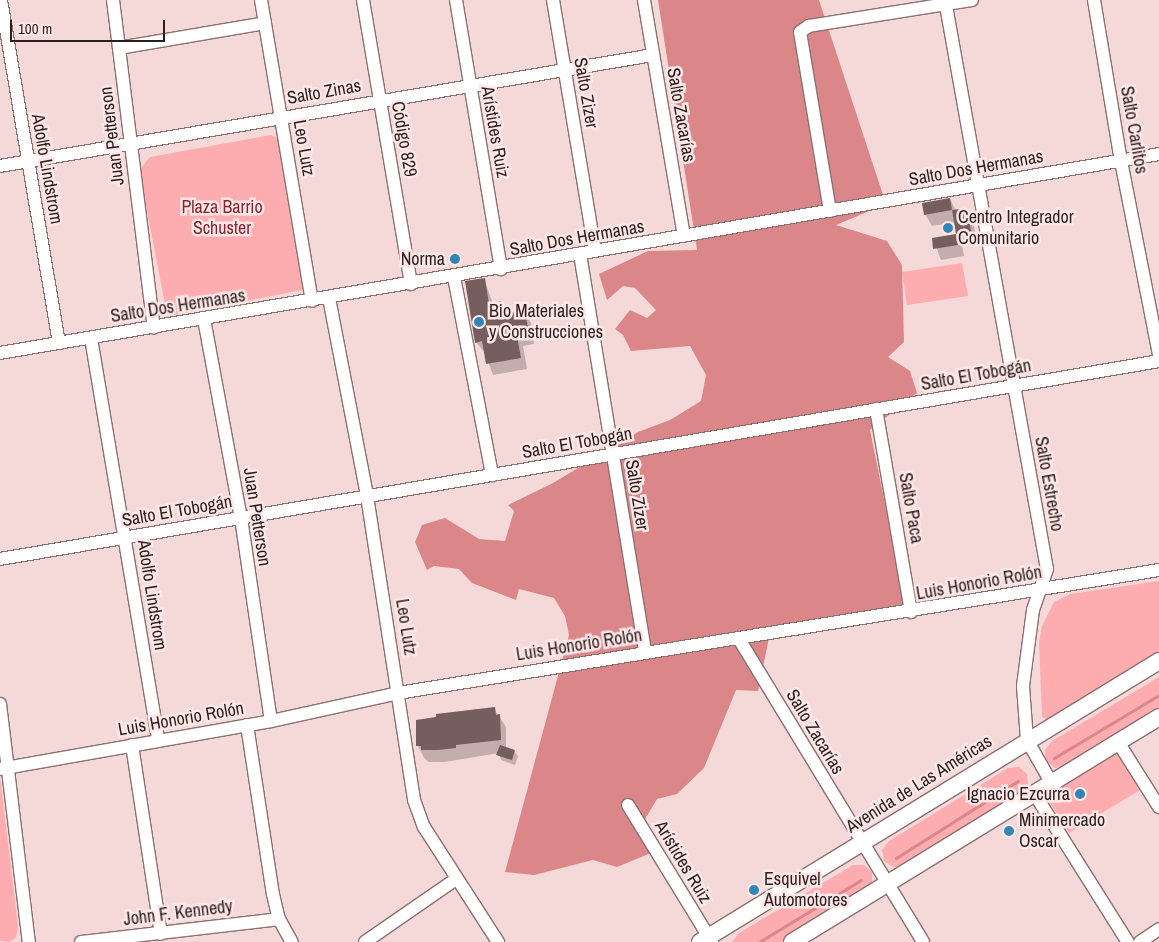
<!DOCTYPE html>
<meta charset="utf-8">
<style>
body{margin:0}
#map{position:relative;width:1159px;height:942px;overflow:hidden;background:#f5d9d9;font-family:"Archivo Narrow",sans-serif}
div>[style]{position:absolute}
.green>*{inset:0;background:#fdadaf}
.forest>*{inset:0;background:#db878a}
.shadow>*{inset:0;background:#0003}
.stream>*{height:3px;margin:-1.5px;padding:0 1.5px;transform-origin:1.5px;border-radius:1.5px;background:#db8689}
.building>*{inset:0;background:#765e5e}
.roads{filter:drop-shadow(1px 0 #8a7071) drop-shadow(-1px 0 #8a7071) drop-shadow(0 1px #8a7071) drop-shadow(0 -1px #8a7071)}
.minor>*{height:12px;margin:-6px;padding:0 6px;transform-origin:6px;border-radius:6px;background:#fff}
.major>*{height:16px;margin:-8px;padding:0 8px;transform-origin:8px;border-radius:8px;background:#fff}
.dots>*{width:14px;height:14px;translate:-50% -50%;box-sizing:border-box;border:2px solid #ffe7e7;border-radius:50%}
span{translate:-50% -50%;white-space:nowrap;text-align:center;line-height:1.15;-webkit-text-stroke:5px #ffe7e7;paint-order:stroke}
.street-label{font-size:18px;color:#291f1f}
.park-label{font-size:18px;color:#892532}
.poi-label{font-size:18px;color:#291f1f}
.left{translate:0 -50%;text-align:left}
.right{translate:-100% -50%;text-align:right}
.scale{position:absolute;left:10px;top:20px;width:155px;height:22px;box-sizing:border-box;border:2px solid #291f1f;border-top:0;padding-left:6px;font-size:15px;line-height:18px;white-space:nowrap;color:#291f1f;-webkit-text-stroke:4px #ffe7e7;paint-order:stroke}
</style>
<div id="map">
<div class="green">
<div style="clip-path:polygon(271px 135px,282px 140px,307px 279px,302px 290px,174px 315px,166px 309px,139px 170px,150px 157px)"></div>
<div style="clip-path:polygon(962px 263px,968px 296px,907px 305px,902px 272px)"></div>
<div style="clip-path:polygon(1159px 581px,1159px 653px,1048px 720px,1042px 717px,1039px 642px,1042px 626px,1054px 602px,1070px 594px)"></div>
<div style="clip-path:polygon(1159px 677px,1159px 710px,1066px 766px,1055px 768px,1046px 761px,1045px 750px,1052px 741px)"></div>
<div style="clip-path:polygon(1116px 749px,1140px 790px,1069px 833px,1044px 793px)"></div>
<div style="clip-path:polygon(1019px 767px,1027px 774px,1028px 785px,1020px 793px,904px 866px,893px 867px,884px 861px,882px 850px,889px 841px,1008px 768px)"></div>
<div style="clip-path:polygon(0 777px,18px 926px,16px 938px,9px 942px,0 941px)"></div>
<div style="clip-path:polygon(853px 865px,864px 865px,872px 872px,872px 883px,865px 891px,781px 942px,732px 942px,739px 933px)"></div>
</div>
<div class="forest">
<div style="clip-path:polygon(658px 0,819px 0,886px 204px,836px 225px,887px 241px,902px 265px,904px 342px,888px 357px,910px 371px,917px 393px,870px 430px,907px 612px,769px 638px,758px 691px,736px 690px,704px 768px,677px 794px,657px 799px,644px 821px,651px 853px,617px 867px,593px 860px,534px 875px,505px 872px,569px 635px,565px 616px,554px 598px,519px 589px,516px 600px,472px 583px,459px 569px,434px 566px,427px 570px,415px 542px,422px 525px,445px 518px,479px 539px,505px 541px,514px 511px,508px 505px,553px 483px,638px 432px,670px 420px,701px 401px,706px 375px,690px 346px,631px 351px,623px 335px,615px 329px,630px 310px,647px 318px,656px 310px,635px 288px,623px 286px,607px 300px,599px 274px,648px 251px,697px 250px)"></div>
</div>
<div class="shadow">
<div style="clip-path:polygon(950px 199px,956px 211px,966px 209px,973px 221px,977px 243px,962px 245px,964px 256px,941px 260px,933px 239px,958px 235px,956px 222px,932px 226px,925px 214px)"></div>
<div style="clip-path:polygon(484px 279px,493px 304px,500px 303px,507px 314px,524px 312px,531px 323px,534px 344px,523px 346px,527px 369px,493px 375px,485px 353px,476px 342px)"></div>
<div style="clip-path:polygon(479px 709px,494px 709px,499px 716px,506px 727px,506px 748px,514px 751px,518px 756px,515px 765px,501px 760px,499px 753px,445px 762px,429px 762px,424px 758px,418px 746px,418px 721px)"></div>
</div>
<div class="stream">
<div style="left:1054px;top:758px;width:122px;rotate:-31deg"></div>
<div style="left:896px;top:858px;width:144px;rotate:-32.3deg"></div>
<div style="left:759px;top:942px;width:119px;rotate:-31.3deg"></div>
</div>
<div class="building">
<div style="clip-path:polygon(950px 198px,952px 210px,924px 215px,922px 203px)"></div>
<div style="clip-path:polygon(967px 208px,971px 231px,956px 234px,952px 210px)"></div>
<div style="clip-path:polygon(956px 234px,958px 245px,933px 249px,932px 238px)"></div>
<div style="clip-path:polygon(485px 278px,489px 304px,501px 301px,503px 314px,525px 311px,529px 334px,517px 336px,521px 358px,486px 364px,482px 341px,475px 343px,465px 281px)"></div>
<div style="clip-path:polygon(495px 707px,496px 715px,500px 714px,501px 740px,456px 745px,456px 748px,438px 750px,421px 750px,421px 746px,416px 746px,416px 720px,436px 717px,436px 714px)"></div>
<div style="clip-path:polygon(500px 745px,515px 750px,512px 760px,496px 755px)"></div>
</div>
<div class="roads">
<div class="minor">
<div style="left:1px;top:0;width:348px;rotate:80.4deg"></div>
<div style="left:113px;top:0;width:330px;rotate:82.9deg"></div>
<div style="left:261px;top:0;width:305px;rotate:80.4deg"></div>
<div style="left:363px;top:0;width:288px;rotate:80.4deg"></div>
<div style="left:456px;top:0;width:273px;rotate:80.5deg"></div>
<div style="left:553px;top:0;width:254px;rotate:80.5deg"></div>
<div style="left:644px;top:0;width:239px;rotate:80.4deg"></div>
<div style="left:945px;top:0;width:578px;rotate:79.84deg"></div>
<div style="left:1047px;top:569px;width:43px;rotate:108.9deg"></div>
<div style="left:1033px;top:610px;width:77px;rotate:97.5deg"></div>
<div style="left:1023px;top:686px;width:54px;rotate:85.8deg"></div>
<div style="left:1027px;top:740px;width:48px;rotate:60.3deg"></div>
<div style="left:1094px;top:0;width:163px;rotate:80.5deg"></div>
<div style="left:1121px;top:161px;width:197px;rotate:78.9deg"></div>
<div style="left:119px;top:48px;width:148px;rotate:-9.7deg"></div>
<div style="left:0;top:166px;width:662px;rotate:-9.65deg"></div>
<div style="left:830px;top:211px;width:181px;rotate:-99.5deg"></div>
<div style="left:800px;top:32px;width:11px;rotate:-34deg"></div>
<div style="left:809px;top:26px;width:165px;rotate:-9.1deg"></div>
<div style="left:580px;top:254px;width:403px;rotate:80.7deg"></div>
<div style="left:454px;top:277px;width:202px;rotate:79.1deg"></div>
<div style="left:329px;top:298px;width:202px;rotate:79.1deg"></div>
<div style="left:367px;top:496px;width:308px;rotate:81.2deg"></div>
<div style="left:414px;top:800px;width:29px;rotate:70deg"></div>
<div style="left:424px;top:827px;width:137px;rotate:57.2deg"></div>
<div style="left:204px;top:319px;width:202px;rotate:79.5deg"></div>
<div style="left:241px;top:518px;width:205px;rotate:81.6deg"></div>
<div style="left:91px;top:338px;width:408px;rotate:80.5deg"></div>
<div style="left:0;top:353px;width:1176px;rotate:-9.74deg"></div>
<div style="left:876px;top:409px;width:206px;rotate:80.2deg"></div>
<div style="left:0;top:559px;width:1176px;rotate:-9.69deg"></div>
<div style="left:739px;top:639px;width:354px;rotate:58.7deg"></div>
<div style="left:0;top:704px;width:240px;rotate:83.1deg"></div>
<div style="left:247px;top:725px;width:171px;rotate:81.3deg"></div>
<div style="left:273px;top:894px;width:26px;rotate:77deg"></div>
<div style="left:279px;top:919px;width:26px;rotate:61deg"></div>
<div style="left:1118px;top:742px;width:77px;rotate:57.8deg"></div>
<div style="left:132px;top:745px;width:191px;rotate:81.3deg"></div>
<div style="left:0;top:769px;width:275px;rotate:-10deg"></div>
<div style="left:271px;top:721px;width:130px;rotate:-12.4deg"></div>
<div style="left:398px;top:693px;width:771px;rotate:-9.18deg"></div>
<div style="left:1034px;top:793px;width:176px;rotate:57.8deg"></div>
<div style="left:628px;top:805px;width:161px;rotate:58.5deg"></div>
<div style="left:81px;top:942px;width:199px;rotate:-6.6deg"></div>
<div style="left:365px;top:942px;width:111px;rotate:-34.7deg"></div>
<div style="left:1140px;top:942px;width:23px;rotate:-34deg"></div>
</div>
<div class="major">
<div style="left:700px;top:942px;width:538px;rotate:-31.47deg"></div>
<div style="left:792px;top:942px;width:430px;rotate:-31.5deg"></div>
</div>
</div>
<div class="dots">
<div style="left:948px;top:228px;background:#3086b5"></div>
<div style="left:455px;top:259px;background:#3086b5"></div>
<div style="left:479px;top:322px;background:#3086b5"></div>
<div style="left:1080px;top:794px;background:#3086b5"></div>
<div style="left:1009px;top:831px;background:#3086b5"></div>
<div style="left:754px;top:890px;background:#3086b5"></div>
</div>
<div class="street-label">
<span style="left:324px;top:92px;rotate:-10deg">Salto Zinas</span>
<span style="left:586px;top:93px;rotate:80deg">Salto Zizer</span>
<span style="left:681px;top:115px;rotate:80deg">Salto Zacarías</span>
<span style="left:1134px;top:130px;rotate:80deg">Salto Carlitos</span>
<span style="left:495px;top:132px;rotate:80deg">Arístides Ruiz</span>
<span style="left:112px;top:136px;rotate:-97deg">Juan Petterson</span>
<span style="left:404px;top:139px;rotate:80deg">Código 829</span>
<span style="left:304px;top:148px;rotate:80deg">Leo Lutz</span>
<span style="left:976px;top:168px;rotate:-10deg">Salto Dos Hermanas</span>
<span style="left:47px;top:169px;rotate:80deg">Adolfo Lindstrom</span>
<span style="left:577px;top:238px;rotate:-10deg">Salto Dos Hermanas</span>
<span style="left:178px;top:306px;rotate:-9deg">Salto Dos Hermanas</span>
<span style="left:976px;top:375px;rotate:-10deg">Salto El Tobogán</span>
<span style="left:577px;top:443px;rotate:-10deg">Salto El Tobogán</span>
<span style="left:1049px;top:484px;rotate:80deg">Salto Estrecho</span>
<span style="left:637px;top:495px;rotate:81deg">Salto Zizer</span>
<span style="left:911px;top:508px;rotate:80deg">Salto Paca</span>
<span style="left:177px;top:511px;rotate:-10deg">Salto El Tobogán</span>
<span style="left:257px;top:517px;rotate:81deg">Juan Petterson</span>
<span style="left:979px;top:583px;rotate:-10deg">Luis Honorio Rolón</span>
<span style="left:152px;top:595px;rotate:81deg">Adolfo Lindstrom</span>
<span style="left:406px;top:627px;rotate:81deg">Leo Lutz</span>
<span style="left:579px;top:645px;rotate:-9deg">Luis Honorio Rolón</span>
<span style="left:181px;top:719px;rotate:-10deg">Luis Honorio Rolón</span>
<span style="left:815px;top:732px;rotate:59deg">Salto Zacarías</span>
<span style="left:919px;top:784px;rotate:-32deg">Avenida de Las Américas</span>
<span style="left:683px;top:862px;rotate:59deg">Arístides Ruiz</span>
<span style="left:178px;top:913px;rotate:-7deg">John F. Kennedy</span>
</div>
<div class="park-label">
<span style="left:222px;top:218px">Plaza Barrio<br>Schuster</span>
</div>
<div class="poi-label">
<span class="left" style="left:958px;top:228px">Centro Integrador<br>Comunitario</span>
<span class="right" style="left:445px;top:259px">Norma</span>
<span class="left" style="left:489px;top:322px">Bio Materiales<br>y Construcciones</span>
<span class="right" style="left:1070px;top:794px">Ignacio Ezcurra</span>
<span class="left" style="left:1019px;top:831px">Minimercado<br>Oscar</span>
<span class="left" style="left:764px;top:890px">Esquivel<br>Automotores</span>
</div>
<div class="scale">100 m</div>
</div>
